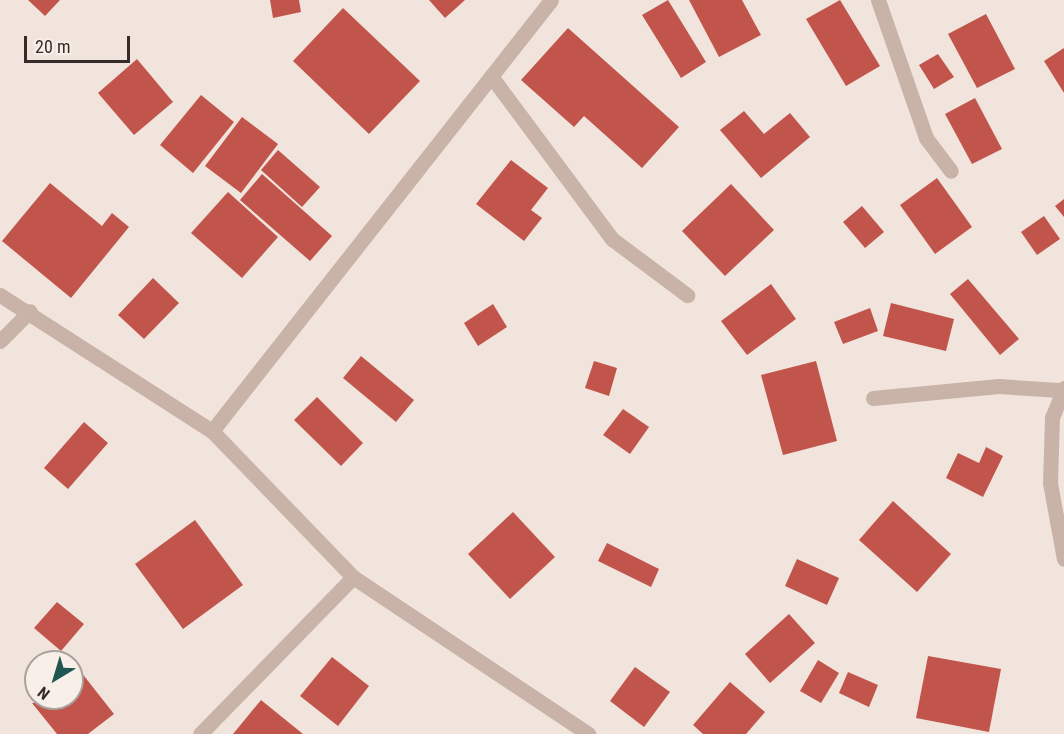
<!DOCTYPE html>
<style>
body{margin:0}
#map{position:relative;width:1064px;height:734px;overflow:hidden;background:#f1e4dd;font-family:"Roboto Condensed",sans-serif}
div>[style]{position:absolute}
.building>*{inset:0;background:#c1554b}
.minor>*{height:15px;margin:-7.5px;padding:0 7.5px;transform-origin:7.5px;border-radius:7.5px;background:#c9b3a9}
span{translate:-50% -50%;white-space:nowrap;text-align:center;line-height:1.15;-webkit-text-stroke:6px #f9efe9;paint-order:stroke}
.north{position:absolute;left:24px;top:650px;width:60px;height:60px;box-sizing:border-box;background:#f9efe9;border:2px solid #aba19c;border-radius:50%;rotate:218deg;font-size:16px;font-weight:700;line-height:24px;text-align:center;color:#362b29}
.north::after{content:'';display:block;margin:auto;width:21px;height:27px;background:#205651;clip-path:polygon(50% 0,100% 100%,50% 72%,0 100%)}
.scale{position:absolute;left:24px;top:36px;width:106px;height:27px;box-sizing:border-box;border:3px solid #362b29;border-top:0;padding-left:8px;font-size:18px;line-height:21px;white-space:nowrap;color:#362b29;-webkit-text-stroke:4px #f9efe9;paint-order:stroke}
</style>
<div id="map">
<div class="building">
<div style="clip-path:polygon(28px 0,60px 0,45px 16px)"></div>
<div style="clip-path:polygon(270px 0,299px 0,301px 12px,273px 18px)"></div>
<div style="clip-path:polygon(429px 0,465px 0,445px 18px)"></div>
<div style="clip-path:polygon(668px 0,706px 62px,681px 78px,642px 15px)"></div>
<div style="clip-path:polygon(689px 0,742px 0,761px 35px,719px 57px)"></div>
<div style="clip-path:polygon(840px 0,880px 66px,846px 86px,806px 19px)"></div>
<div style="clip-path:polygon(343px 8px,420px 81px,369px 134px,293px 61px)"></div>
<div style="clip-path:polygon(986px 14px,1015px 69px,977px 88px,948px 34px)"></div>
<div style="clip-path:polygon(568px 28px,679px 127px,642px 168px,584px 116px,574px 127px,521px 80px)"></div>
<div style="clip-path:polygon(1064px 48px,1064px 93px,1044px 61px)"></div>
<div style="clip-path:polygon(938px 54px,954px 77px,934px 89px,919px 65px)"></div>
<div style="clip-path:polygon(137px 59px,173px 102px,134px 135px,98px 93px)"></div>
<div style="clip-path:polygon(201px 95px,234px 122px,193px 173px,160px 145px)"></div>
<div style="clip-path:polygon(975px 98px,1002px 149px,972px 164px,945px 114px)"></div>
<div style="clip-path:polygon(744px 111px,764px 134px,790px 113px,810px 137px,761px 178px,720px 130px)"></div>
<div style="clip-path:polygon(242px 117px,278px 144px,241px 193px,205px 166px)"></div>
<div style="clip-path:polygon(278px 150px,320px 187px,302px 207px,261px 170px)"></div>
<div style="clip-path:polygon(511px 160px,548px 188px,531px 210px,542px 218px,524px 241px,476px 204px)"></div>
<div style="clip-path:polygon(262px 174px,332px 236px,310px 261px,240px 200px)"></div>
<div style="clip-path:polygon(937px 178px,972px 227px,935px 254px,900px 205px)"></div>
<div style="clip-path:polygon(50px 183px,102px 226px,112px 213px,129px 227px,71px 298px,2px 241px)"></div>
<div style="clip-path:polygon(731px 184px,774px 230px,725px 276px,682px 231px)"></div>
<div style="clip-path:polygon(228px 192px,278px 237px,242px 278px,191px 233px)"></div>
<div style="clip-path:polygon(1064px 199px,1064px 217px,1055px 206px)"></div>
<div style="clip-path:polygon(862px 206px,884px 232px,865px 248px,843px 222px)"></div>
<div style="clip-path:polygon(1044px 216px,1060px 239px,1037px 255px,1021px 232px)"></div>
<div style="clip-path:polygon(153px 278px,179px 303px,144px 339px,118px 315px)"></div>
<div style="clip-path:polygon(968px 279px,1019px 339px,1000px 355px,950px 294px)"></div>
<div style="clip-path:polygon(771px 284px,796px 319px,747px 355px,721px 321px)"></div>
<div style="clip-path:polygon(891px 303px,954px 319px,946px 351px,883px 336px)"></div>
<div style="clip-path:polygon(493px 304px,507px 327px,478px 346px,464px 323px)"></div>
<div style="clip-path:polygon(870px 308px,878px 331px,843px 344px,834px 322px)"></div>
<div style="clip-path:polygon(361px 356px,414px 400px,396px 422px,343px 378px)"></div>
<div style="clip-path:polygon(594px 361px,617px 368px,609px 396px,585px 388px)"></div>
<div style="clip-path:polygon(816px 361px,837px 441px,783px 455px,761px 375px)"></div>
<div style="clip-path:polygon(317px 397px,363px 443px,341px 466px,294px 420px)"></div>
<div style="clip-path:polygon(623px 409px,649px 427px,630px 454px,603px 435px)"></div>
<div style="clip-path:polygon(84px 422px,108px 443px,68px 489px,44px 468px)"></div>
<div style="clip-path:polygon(986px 447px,1003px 456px,983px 497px,946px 478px,958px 453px,979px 463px)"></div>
<div style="clip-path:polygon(893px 501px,951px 554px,917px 592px,859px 540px)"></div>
<div style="clip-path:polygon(513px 512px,555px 557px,510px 599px,468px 554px)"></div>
<div style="clip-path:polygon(195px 520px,243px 585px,183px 629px,135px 564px)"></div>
<div style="clip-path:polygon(607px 543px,659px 569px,651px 587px,598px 561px)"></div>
<div style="clip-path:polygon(797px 559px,839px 578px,827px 605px,785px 586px)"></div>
<div style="clip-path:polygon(57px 602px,84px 624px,61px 651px,34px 628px)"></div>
<div style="clip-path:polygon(789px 614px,815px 643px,770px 683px,745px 654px)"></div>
<div style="clip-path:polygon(928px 656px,1001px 669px,989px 732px,916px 718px)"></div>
<div style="clip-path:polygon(332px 657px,369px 686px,338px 726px,300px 696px)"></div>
<div style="clip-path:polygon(818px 660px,839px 673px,821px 703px,800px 691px)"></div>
<div style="clip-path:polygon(77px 667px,114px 714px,88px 734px,57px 734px,32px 703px,72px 698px,72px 671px)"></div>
<div style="clip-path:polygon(635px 667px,670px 692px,644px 727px,610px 701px)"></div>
<div style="clip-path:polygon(848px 672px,878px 685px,869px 707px,839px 693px)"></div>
<div style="clip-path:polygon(730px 682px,765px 712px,746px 734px,703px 734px,693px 725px)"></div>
<div style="clip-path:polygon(261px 700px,303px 734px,233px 734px)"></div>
</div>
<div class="minor">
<div style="left:878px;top:0;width:146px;rotate:70.8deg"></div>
<div style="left:926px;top:138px;width:41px;rotate:52.9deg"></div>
<div style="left:491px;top:76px;width:203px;rotate:53.4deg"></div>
<div style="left:612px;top:239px;width:94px;rotate:36.7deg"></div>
<div style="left:0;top:295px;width:252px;rotate:32.7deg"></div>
<div style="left:212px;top:431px;width:203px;rotate:46deg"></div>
<div style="left:353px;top:577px;width:283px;rotate:33.7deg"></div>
<div style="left:0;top:341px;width:42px;rotate:-45deg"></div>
<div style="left:1064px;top:388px;width:31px;rotate:112deg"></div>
<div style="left:1052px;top:417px;width:66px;rotate:91.7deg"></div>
<div style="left:1050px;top:483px;width:77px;rotate:79.6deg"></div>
<div style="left:873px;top:398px;width:126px;rotate:-5.5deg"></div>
<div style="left:998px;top:386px;width:61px;rotate:3.8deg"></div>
<div style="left:212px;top:431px;width:548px;rotate:-51.81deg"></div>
<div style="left:200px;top:734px;width:219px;rotate:-45.7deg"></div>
</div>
<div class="north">N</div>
<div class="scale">20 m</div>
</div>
